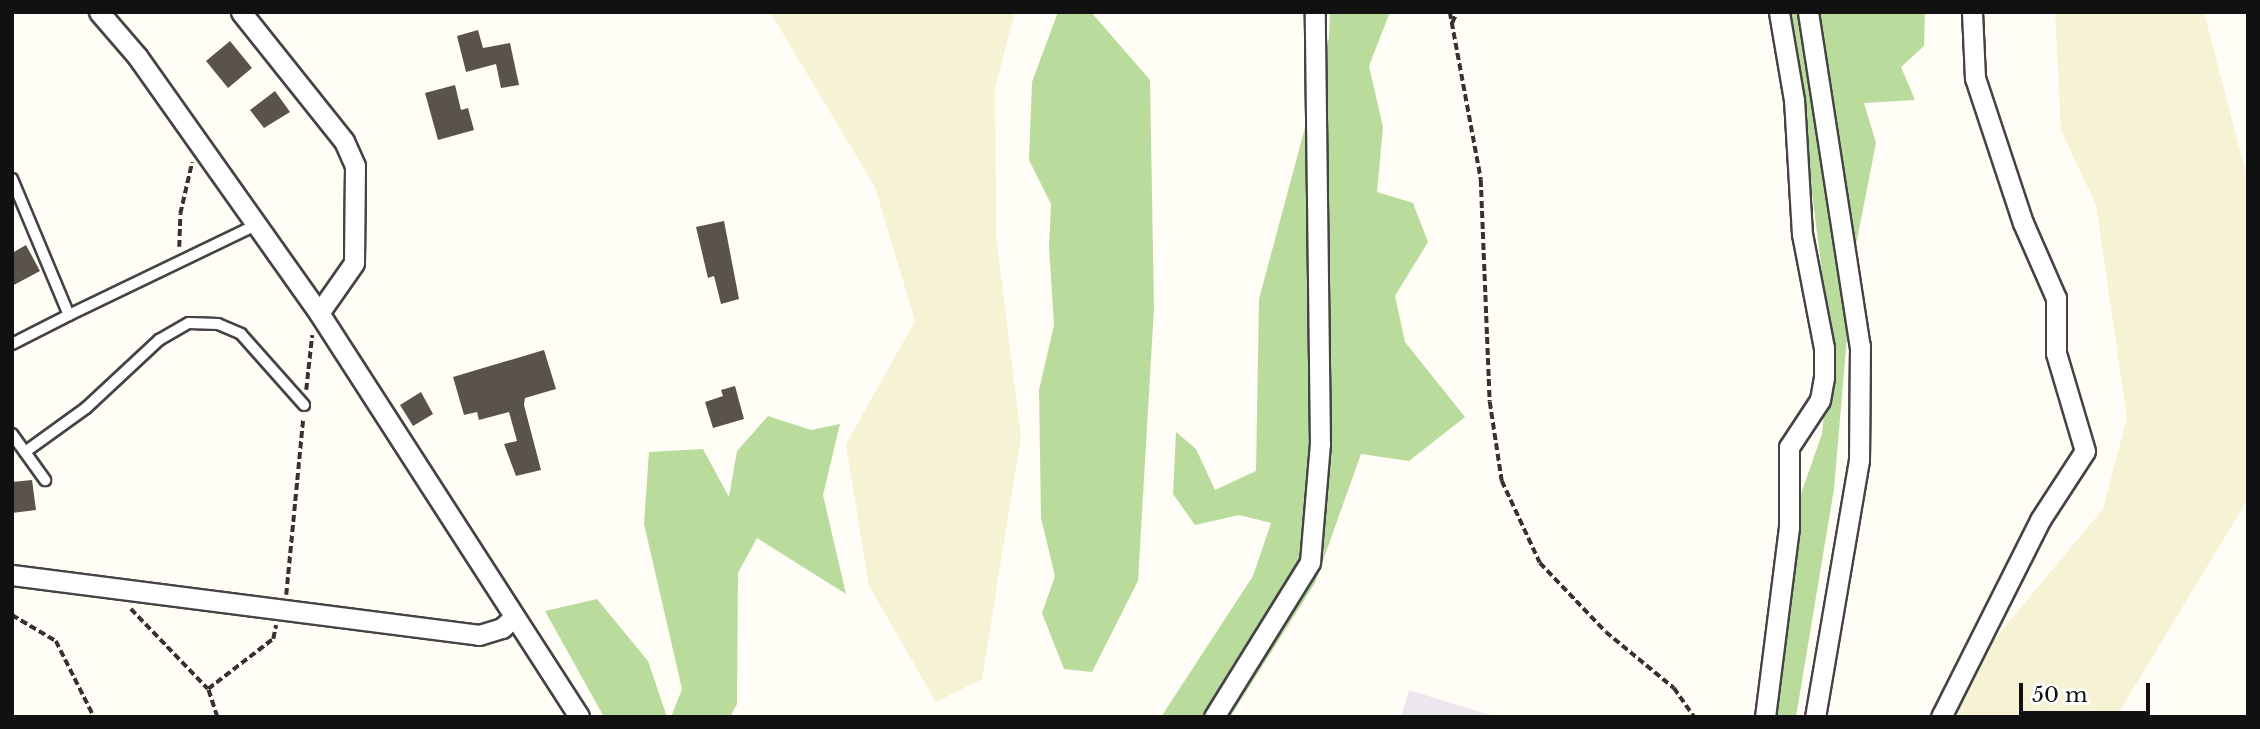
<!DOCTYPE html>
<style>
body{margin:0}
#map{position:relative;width:2260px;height:729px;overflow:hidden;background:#fffdf5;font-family:"Libre Baskerville",serif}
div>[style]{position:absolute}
.industrial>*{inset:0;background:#eee6ef}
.farmland>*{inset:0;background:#f6f3d4}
.forest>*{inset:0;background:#b9dc9c}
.building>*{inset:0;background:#5a524d}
.path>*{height:3.5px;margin-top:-1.75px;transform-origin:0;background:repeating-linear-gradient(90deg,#333 0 7px,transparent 0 10.5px)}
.roads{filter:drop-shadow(2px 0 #444) drop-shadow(-2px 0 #444) drop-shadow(0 2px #444) drop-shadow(0 -2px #444)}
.lane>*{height:10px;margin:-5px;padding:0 5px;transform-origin:5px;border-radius:5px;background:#fff}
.street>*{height:19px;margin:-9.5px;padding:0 9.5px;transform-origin:9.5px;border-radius:9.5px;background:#fff}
span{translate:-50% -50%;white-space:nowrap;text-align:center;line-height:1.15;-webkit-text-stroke:7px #fff;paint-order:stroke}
.frame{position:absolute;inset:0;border:14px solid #111;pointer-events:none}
.scale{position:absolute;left:2019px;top:683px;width:131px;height:32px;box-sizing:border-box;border:4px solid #111;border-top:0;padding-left:9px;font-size:21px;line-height:24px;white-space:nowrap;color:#111;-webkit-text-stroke:5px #fff;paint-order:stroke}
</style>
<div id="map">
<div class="industrial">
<div style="clip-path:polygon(1409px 690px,1496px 717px,1401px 717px)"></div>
</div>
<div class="farmland">
<div style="clip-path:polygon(770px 12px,1015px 12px,995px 88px,996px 235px,1021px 437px,982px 679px,936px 702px,869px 586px,846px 444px,915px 321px,875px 187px)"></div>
<div style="clip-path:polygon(2055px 12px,2204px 12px,2248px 181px,2248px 499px,2116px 717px,1958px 717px,1957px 684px,2103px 509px,2127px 418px,2096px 205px,2061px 130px)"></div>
</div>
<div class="forest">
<div style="clip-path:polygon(1058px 12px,1091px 12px,1150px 80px,1154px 308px,1138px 581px,1092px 672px,1064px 669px,1042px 613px,1055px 576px,1041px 518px,1039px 390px,1054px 325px,1049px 247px,1051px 204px,1029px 160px,1032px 82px)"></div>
<div style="clip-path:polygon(1330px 12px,1390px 12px,1369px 66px,1383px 127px,1377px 192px,1413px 203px,1428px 242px,1395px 296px,1405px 342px,1465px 417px,1409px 461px,1361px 454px,1315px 583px,1230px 717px,1161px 717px,1253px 576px,1271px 523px,1239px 515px,1195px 525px,1173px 494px,1176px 432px,1196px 449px,1215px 490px,1256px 471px,1259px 299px,1329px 38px)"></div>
<div style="clip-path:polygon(1786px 12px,1925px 12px,1924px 46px,1901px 67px,1915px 100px,1864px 103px,1876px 143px,1854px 255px,1834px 489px,1796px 717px,1774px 717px,1797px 505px,1822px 434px,1831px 345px,1792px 32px)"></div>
<div style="clip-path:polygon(768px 416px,811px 430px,840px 424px,823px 495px,846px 594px,757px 538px,738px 573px,737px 704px,730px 717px,671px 717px,682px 689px,644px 524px,649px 452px,703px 449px,729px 497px,737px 451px)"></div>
<div style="clip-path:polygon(597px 599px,648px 661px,667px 717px,604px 717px,545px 611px)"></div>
</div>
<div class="building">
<div style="clip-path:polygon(478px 30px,483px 48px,510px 43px,519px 85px,501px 88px,496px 64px,466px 72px,457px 36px)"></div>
<div style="clip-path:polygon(230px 41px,252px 68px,228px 88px,206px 61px)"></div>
<div style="clip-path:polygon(455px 85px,461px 110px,468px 108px,474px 130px,438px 140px,425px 93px)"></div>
<div style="clip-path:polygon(275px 91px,290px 112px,264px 128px,250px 110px)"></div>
<div style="clip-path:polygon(724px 221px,739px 299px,721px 304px,714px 276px,708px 278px,696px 227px)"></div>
<div style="clip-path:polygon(26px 245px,40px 271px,12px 286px,12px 253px)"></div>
<div style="clip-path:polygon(544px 350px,556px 389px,525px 398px,524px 405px,541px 470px,516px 476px,504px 444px,517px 441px,509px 412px,479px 420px,477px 412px,464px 415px,453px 377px)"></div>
<div style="clip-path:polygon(735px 386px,744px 419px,713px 428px,705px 402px,723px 396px,721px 390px)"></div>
<div style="clip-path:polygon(421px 392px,433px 414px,413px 426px,400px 405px)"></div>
<div style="clip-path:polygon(32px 480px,36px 510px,12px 513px,12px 482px)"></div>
</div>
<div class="path">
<div style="left:1450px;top:12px;width:171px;rotate:79.5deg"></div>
<div style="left:1481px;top:180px;width:222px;rotate:87.7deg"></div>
<div style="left:1490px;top:402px;width:80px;rotate:81.4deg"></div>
<div style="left:1502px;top:481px;width:90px;rotate:65.1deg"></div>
<div style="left:1540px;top:563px;width:95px;rotate:46.3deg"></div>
<div style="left:1606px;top:632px;width:88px;rotate:39.5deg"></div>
<div style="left:1674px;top:688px;width:35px;rotate:55deg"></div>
<div style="left:1452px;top:23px;width:12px;rotate:-66deg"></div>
<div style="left:179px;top:247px;width:33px;rotate:-88deg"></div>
<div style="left:180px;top:214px;width:53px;rotate:-77deg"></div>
<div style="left:306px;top:390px;width:55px;rotate:-83.8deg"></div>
<div style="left:286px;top:595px;width:178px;rotate:-84.5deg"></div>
<div style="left:131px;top:609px;width:111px;rotate:46.1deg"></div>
<div style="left:12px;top:615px;width:51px;rotate:30.6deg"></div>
<div style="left:56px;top:641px;width:85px;rotate:63.4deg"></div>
<div style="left:217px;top:717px;width:29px;rotate:-108deg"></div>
<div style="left:208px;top:689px;width:82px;rotate:-37.6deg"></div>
<div style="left:273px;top:639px;width:14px;rotate:-78deg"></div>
</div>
<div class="roads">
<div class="lane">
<div style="left:12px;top:179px;width:147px;rotate:67.3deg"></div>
<div style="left:69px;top:315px;width:208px;rotate:-25.7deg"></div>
<div style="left:12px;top:344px;width:64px;rotate:-27deg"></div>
<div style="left:12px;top:434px;width:57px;rotate:54.3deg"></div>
<div style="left:25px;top:452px;width:75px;rotate:-35.8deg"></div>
<div style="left:86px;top:408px;width:100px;rotate:-43deg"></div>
<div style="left:159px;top:340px;width:34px;rotate:-30deg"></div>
<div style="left:189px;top:323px;width:29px;rotate:2deg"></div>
<div style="left:218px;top:324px;width:25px;rotate:23deg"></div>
<div style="left:241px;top:334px;width:95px;rotate:48.4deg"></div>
</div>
<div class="street">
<div style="left:99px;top:12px;width:58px;rotate:49.2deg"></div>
<div style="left:137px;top:56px;width:315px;rotate:54.7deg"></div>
<div style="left:319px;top:313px;width:480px;rotate:57.2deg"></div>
<div style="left:241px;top:12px;width:165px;rotate:51.4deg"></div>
<div style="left:344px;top:141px;width:27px;rotate:66deg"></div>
<div style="left:355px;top:166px;width:97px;rotate:90.6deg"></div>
<div style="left:354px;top:263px;width:61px;rotate:125deg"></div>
<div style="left:1808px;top:12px;width:338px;rotate:81.2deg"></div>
<div style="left:1860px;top:346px;width:114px;rotate:90.5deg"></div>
<div style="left:1859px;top:460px;width:261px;rotate:99.7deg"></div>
<div style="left:12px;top:575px;width:471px;rotate:7.3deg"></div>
<div style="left:479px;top:635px;width:24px;rotate:-17deg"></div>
<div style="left:502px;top:628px;width:16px;rotate:-43deg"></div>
<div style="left:1214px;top:717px;width:182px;rotate:-58.2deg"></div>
<div style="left:1310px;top:562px;width:118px;rotate:-85.2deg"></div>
<div style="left:1320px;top:444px;width:432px;rotate:-90.7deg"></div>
<div style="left:1765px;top:717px;width:191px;rotate:-82.8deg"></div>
<div style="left:1789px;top:528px;width:81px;rotate:-90deg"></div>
<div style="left:1789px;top:447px;width:56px;rotate:-56.6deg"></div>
<div style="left:1820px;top:400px;width:23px;rotate:-80deg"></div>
<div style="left:1824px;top:377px;width:29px;rotate:-90deg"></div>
<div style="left:1824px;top:348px;width:116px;rotate:-100.9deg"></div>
<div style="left:1802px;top:234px;width:134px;rotate:-93.4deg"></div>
<div style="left:1794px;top:100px;width:89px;rotate:-99.7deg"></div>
<div style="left:1941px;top:717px;width:220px;rotate:-63.3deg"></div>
<div style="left:2040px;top:520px;width:82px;rotate:-56.9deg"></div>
<div style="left:2085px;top:451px;width:102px;rotate:-106.5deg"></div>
<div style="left:2056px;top:353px;width:55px;rotate:-90deg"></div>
<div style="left:2056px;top:298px;width:82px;rotate:-113.7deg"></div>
<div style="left:2023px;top:223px;width:153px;rotate:-108.3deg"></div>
<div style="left:1975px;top:78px;width:66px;rotate:-92.6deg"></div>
</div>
</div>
<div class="frame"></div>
<div class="scale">50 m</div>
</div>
